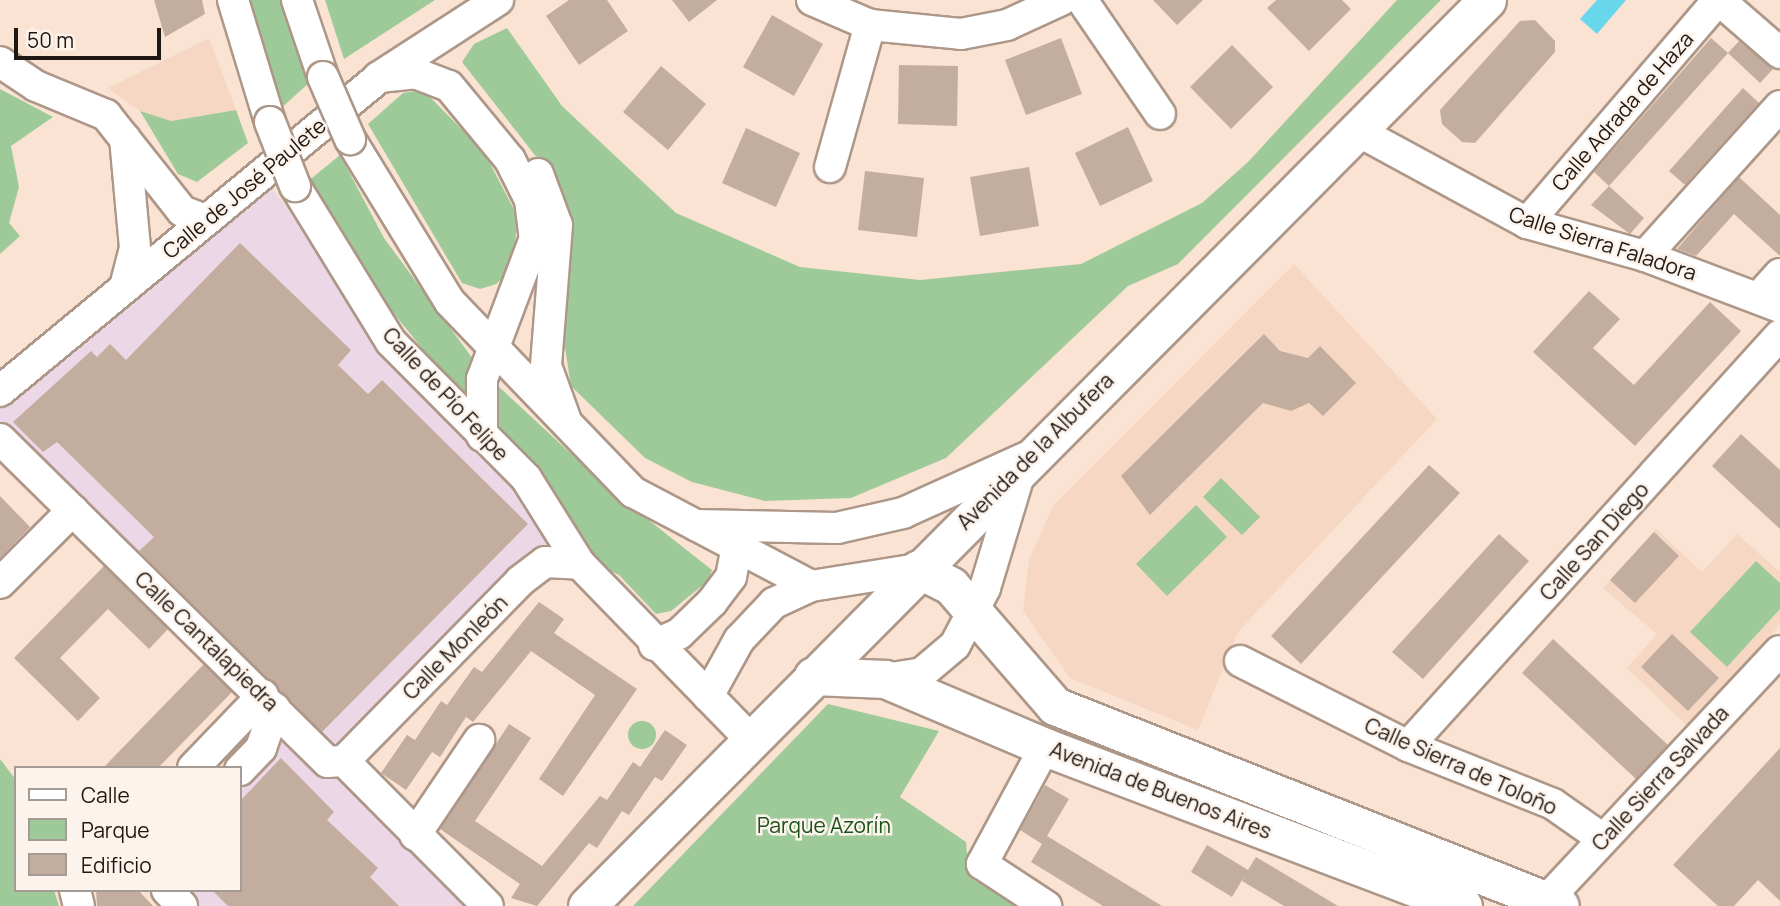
<!DOCTYPE html>
<meta charset="utf-8">
<style>
body{margin:0}
#map{position:relative;width:1780px;height:906px;overflow:hidden;background:#fae3d3;font-family:Manrope,sans-serif}
div>[style]{position:absolute}
.commercial>*{inset:0;background:#ecd7e6}
.built>*{inset:0;background:#f6d7c3}
.green>*{inset:0;background:#9eca9a}
.round{border-radius:50%}
.water>*{inset:0;background:#68d7ec}
.building>*{inset:0;background:#c3ad9e}
.roads{filter:drop-shadow(2px 0 #ad9788) drop-shadow(-2px 0 #ad9788) drop-shadow(0 2px #ad9788) drop-shadow(0 -2px #ad9788)}
.minor>*{height:30px;margin:-15px;padding:0 15px;transform-origin:15px;border-radius:15px;background:#fff}
.major>*{height:37px;margin:-18.5px;padding:0 18.5px;transform-origin:18.5px;border-radius:18.5px;background:#fff}
.bridges{filter:drop-shadow(2px 0 #ad9788) drop-shadow(-2px 0 #ad9788) drop-shadow(0 2px #ad9788) drop-shadow(0 -2px #ad9788)}
.minor-bridge>*{height:30px;margin:-15px;padding:0 15px;transform-origin:15px;border-radius:15px;background:#fff}
span{translate:-50% -50%;white-space:nowrap;text-align:center;line-height:1.15;-webkit-text-stroke:5px #fdf3ed;paint-order:stroke}
.street-label{font-size:21px;color:#1f1711}
.park-label{font-size:21px;color:#195216}
.legend{position:absolute;left:14px;top:766px;width:228px;height:126px;box-sizing:border-box;background:#fdf3ed;border:2px solid #a49b95;margin:0;padding:9px 12px;list-style:none;font-size:21px;color:#1f1711}
.legend li{display:flex;align-items:center;gap:14px;height:35px}
.legend b{width:35px;border:2px solid #a49b95}
.scale{position:absolute;left:14px;top:28px;width:147px;height:32px;box-sizing:border-box;border:4px solid #1f1711;border-top:0;padding-left:9px;font-size:21px;line-height:24px;white-space:nowrap;color:#1f1711;-webkit-text-stroke:5px #fdf3ed;paint-order:stroke}
</style>
<div id="map">
<div class="commercial">
<div style="clip-path:polygon(260px 173px,391px 342px,580px 564px,545px 562px,333px 773px,465px 906px,182px 906px,167px 890px,240px 890px,240px 770px,275px 708px,0 439px,0 391px)"></div>
</div>
<div class="built">
<div style="clip-path:polygon(209px 38px,236px 110px,171px 121px,140px 111px,108px 88px)"></div>
<div style="clip-path:polygon(1294px 264px,1437px 419px,1238px 632px,1198px 730px,1070px 678px,1023px 611px,1029px 560px,1053px 506px)"></div>
<div style="clip-path:polygon(1656px 529px,1702px 572px,1737px 534px,1780px 572px,1780px 625px,1687px 726px,1627px 668px,1657px 634px,1603px 588px)"></div>
</div>
<div class="green">
<div style="clip-path:polygon(245px 0,281px 0,309px 83px,279px 110px)"></div>
<div style="clip-path:polygon(325px 0,435px 0,344px 59px)"></div>
<div style="clip-path:polygon(1397px 0,1441px 0,1178px 264px,1128px 286px,946px 458px,851px 498px,765px 501px,692px 482px,645px 458px,571px 386px,563px 335px,571px 238px,563px 191px,462px 62px,474px 44px,507px 28px,562px 106px,676px 213px,800px 267px,920px 280px,1081px 264px,1202px 203px,1248px 162px)"></div>
<div style="clip-path:polygon(0 89px,53px 117px,11px 146px,19px 187px,9px 223px,20px 236px,0 254px)"></div>
<div style="clip-path:polygon(423px 90px,484px 152px,517px 215px,514px 268px,496px 284px,480px 289px,462px 283px,368px 124px,403px 93px)"></div>
<div style="clip-path:polygon(236px 110px,248px 143px,197px 182px,178px 174px,140px 111px,171px 121px)"></div>
<div style="clip-path:polygon(340px 155px,384px 238px,473px 359px,467px 404px,358px 269px,307px 182px)"></div>
<div style="clip-path:polygon(496px 384px,608px 488px,712px 570px,708px 581px,671px 611px,656px 614px,619px 575px,602px 567px,503px 436px,494px 411px)"></div>
<div style="clip-path:polygon(1221px 478px,1260px 517px,1242px 535px,1203px 497px)"></div>
<div style="clip-path:polygon(1196px 505px,1227px 537px,1167px 596px,1136px 564px)"></div>
<div style="clip-path:polygon(1756px 561px,1780px 583px,1780px 609px,1727px 667px,1690px 632px)"></div>
<div style="clip-path:polygon(828px 704px,939px 731px,900px 797px,966px 842px,969px 877px,1016px 906px,633px 906px)"></div>
<div class="round" style="left:628px;top:721px;width:28px;height:28px"></div>
<div style="clip-path:polygon(0 759px,16px 780px,16px 890px,54px 890px,59px 906px,0 906px)"></div>
</div>
<div class="water">
<div style="clip-path:polygon(1597px 0,1626px 0,1597px 34px,1580px 19px)"></div>
</div>
<div class="building">
<div style="clip-path:polygon(154px 0,202px 0,205px 14px,165px 37px)"></div>
<div style="clip-path:polygon(569px 0,607px 0,628px 31px,579px 65px,546px 16px)"></div>
<div style="clip-path:polygon(672px 0,717px 0,689px 22px)"></div>
<div style="clip-path:polygon(1153px 0,1203px 0,1177px 25px)"></div>
<div style="clip-path:polygon(1276px 0,1342px 0,1351px 9px,1309px 51px,1267px 8px)"></div>
<div style="clip-path:polygon(772px 15px,823px 44px,794px 96px,743px 67px)"></div>
<div style="clip-path:polygon(1535px 20px,1555px 41px,1555px 52px,1475px 143px,1462px 142px,1442px 124px,1440px 110px,1520px 21px)"></div>
<div style="clip-path:polygon(1061px 38px,1082px 94px,1026px 115px,1005px 60px)"></div>
<div style="clip-path:polygon(1711px 38px,1728px 53px,1609px 186px,1594px 172px)"></div>
<div style="clip-path:polygon(1739px 41px,1773px 69px,1760px 83px,1728px 53px)"></div>
<div style="clip-path:polygon(1232px 45px,1273px 87px,1231px 129px,1190px 87px)"></div>
<div style="clip-path:polygon(899px 65px,958px 66px,957px 126px,898px 124px)"></div>
<div style="clip-path:polygon(661px 66px,706px 104px,668px 150px,623px 112px)"></div>
<div style="clip-path:polygon(1743px 88px,1759px 103px,1685px 185px,1669px 171px)"></div>
<div style="clip-path:polygon(1128px 127px,1153px 181px,1100px 206px,1075px 153px)"></div>
<div style="clip-path:polygon(746px 128px,800px 153px,776px 207px,722px 183px)"></div>
<div style="clip-path:polygon(1029px 167px,1039px 226px,980px 236px,970px 177px)"></div>
<div style="clip-path:polygon(865px 171px,924px 178px,917px 237px,858px 230px)"></div>
<div style="clip-path:polygon(1739px 177px,1780px 215px,1780px 256px,1734px 214px,1696px 256px,1677px 249px)"></div>
<div style="clip-path:polygon(1609px 186px,1644px 218px,1630px 234px,1591px 205px)"></div>
<div style="clip-path:polygon(240px 243px,351px 350px,338px 365px,368px 394px,382px 380px,528px 524px,322px 732px,139px 551px,154px 537px,57px 442px,43px 452px,13px 422px,91px 351px,97px 357px,110px 344px,126px 360px)"></div>
<div style="clip-path:polygon(1589px 291px,1620px 319px,1593px 348px,1634px 385px,1710px 302px,1741px 331px,1635px 446px,1533px 352px)"></div>
<div style="clip-path:polygon(1264px 334px,1280px 351px,1308px 358px,1320px 346px,1356px 383px,1323px 416px,1309px 403px,1291px 411px,1263px 403px,1150px 515px,1121px 476px)"></div>
<div style="clip-path:polygon(1741px 434px,1780px 470px,1780px 529px,1712px 466px)"></div>
<div style="clip-path:polygon(1429px 465px,1460px 493px,1301px 664px,1271px 636px)"></div>
<div style="clip-path:polygon(0 496px,30px 527px,0 558px)"></div>
<div style="clip-path:polygon(1654px 532px,1679px 556px,1635px 603px,1610px 580px)"></div>
<div style="clip-path:polygon(1499px 534px,1529px 561px,1423px 679px,1392px 652px)"></div>
<div style="clip-path:polygon(104px 566px,168px 629px,149px 649px,108px 609px,60px 658px,100px 698px,78px 721px,14px 658px)"></div>
<div style="clip-path:polygon(539px 602px,564px 619px,554px 633px,637px 689px,563px 796px,539px 779px,595px 695px,531px 651px,473px 722px,466px 717px,440px 757px,432px 752px,406px 790px,381px 773px,407px 735px,415px 740px,441px 701px,447px 705px,474px 667px,482px 672px)"></div>
<div style="clip-path:polygon(1672px 634px,1719px 678px,1688px 711px,1641px 667px)"></div>
<div style="clip-path:polygon(1553px 639px,1668px 745px,1636px 779px,1522px 673px)"></div>
<div style="clip-path:polygon(204px 664px,232px 692px,158px 768px,103px 768px)"></div>
<div style="clip-path:polygon(509px 724px,531px 738px,475px 821px,542px 866px,600px 796px,607px 800px,633px 762px,640px 767px,665px 730px,687px 745px,662px 781px,655px 777px,629px 815px,622px 811px,597px 848px,589px 843px,537px 906px,511px 898px,520px 884px,440px 829px)"></div>
<div style="clip-path:polygon(1780px 748px,1780px 901px,1758px 880px,1734px 906px,1718px 906px,1673px 865px)"></div>
<div style="clip-path:polygon(281px 758px,334px 812px,327px 820px,378px 868px,370px 877px,399px 906px,228px 906px,212px 890px,240px 890px,240px 801px)"></div>
<div style="clip-path:polygon(1045px 785px,1069px 799px,1047px 836px,1162px 906px,1103px 906px,1031px 862px,1045px 839px,1042px 844px,1020px 830px)"></div>
<div style="clip-path:polygon(1207px 845px,1248px 870px,1256px 857px,1338px 906px,1284px 906px,1242px 881px,1247px 872px,1232px 897px,1191px 872px)"></div>
<div style="clip-path:polygon(96px 890px,138px 890px,153px 906px,97px 906px)"></div>
</div>
<div class="roads">
<div class="minor">
<div style="left:233px;top:0;width:127px;rotate:73.1deg"></div>
<div style="left:297px;top:0;width:81px;rotate:71.3deg"></div>
<div style="left:812px;top:0;width:63px;rotate:23.3deg"></div>
<div style="left:870px;top:25px;width:91px;rotate:5.6deg"></div>
<div style="left:961px;top:34px;width:47px;rotate:-11.1deg"></div>
<div style="left:1007px;top:25px;width:60px;rotate:-24.8deg"></div>
<div style="left:1082px;top:0;width:138px;rotate:55.6deg"></div>
<div style="left:1719px;top:0;width:81px;rotate:41deg"></div>
<div style="left:0;top:62px;width:43px;rotate:33.7deg"></div>
<div style="left:36px;top:86px;width:76px;rotate:22.5deg"></div>
<div style="left:106px;top:115px;width:122px;rotate:51.6deg"></div>
<div style="left:182px;top:211px;width:25px;rotate:21deg"></div>
<div style="left:379px;top:77px;width:36px;rotate:-6deg"></div>
<div style="left:415px;top:73px;width:36px;rotate:21deg"></div>
<div style="left:449px;top:86px;width:96px;rotate:50.5deg"></div>
<div style="left:510px;top:160px;width:45px;rotate:63.4deg"></div>
<div style="left:530px;top:200px;width:38px;rotate:83deg"></div>
<div style="left:535px;top:238px;width:151px;rotate:110.6deg"></div>
<div style="left:482px;top:379px;width:57px;rotate:90deg"></div>
<div style="left:1356px;top:130px;width:195px;rotate:28.5deg"></div>
<div style="left:1527px;top:223px;width:123px;rotate:15.6deg"></div>
<div style="left:1645px;top:256px;width:144px;rotate:20.7deg"></div>
<div style="left:350px;top:139px;width:191px;rotate:58.5deg"></div>
<div style="left:450px;top:302px;width:264px;rotate:46.1deg"></div>
<div style="left:633px;top:492px;width:201px;rotate:27.8deg"></div>
<div style="left:811px;top:586px;width:108px;rotate:-9deg"></div>
<div style="left:830px;top:167px;width:148px;rotate:-74.3deg"></div>
<div style="left:538px;top:174px;width:54px;rotate:69.6deg"></div>
<div style="left:557px;top:225px;width:141px;rotate:94.5deg"></div>
<div style="left:546px;top:366px;width:59px;rotate:70deg"></div>
<div style="left:295px;top:186px;width:183px;rotate:58.4deg"></div>
<div style="left:391px;top:342px;width:192px;rotate:45.2deg"></div>
<div style="left:526px;top:478px;width:102px;rotate:57.9deg"></div>
<div style="left:580px;top:564px;width:244px;rotate:45.8deg"></div>
<div style="left:1527px;top:223px;width:294px;rotate:-49.4deg"></div>
<div style="left:1645px;top:256px;width:202px;rotate:-48deg"></div>
<div style="left:125px;top:287px;width:40px;rotate:-75.6deg"></div>
<div style="left:135px;top:248px;width:110px;rotate:-95.2deg"></div>
<div style="left:1759px;top:297px;width:31px;rotate:-48deg"></div>
<div style="left:0;top:391px;width:492px;rotate:-39.6deg"></div>
<div style="left:379px;top:77px;width:142px;rotate:-32.9deg"></div>
<div style="left:0;top:439px;width:460px;rotate:44.6deg"></div>
<div style="left:328px;top:762px;width:16px;rotate:-4deg"></div>
<div style="left:696px;top:525px;width:141px;rotate:1.2deg"></div>
<div style="left:837px;top:528px;width:68px;rotate:-12.8deg"></div>
<div style="left:903px;top:513px;width:134px;rotate:-24.3deg"></div>
<div style="left:0;top:583px;width:103px;rotate:-45deg"></div>
<div style="left:654px;top:645px;width:27px;rotate:-24deg"></div>
<div style="left:679px;top:634px;width:46px;rotate:-44.1deg"></div>
<div style="left:712px;top:602px;width:31px;rotate:-53deg"></div>
<div style="left:731px;top:577px;width:25px;rotate:-79deg"></div>
<div style="left:1240px;top:661px;width:188px;rotate:26.8deg"></div>
<div style="left:1408px;top:746px;width:156px;rotate:21.8deg"></div>
<div style="left:1553px;top:804px;width:61px;rotate:35deg"></div>
<div style="left:885px;top:679px;width:37px;rotate:-9deg"></div>
<div style="left:922px;top:673px;width:43px;rotate:-40.3deg"></div>
<div style="left:955px;top:645px;width:64px;rotate:-62.2deg"></div>
<div style="left:985px;top:588px;width:121px;rotate:-73.2deg"></div>
<div style="left:708px;top:696px;width:64px;rotate:-61deg"></div>
<div style="left:739px;top:640px;width:51px;rotate:-46.6deg"></div>
<div style="left:774px;top:603px;width:41px;rotate:-24.7deg"></div>
<div style="left:1408px;top:746px;width:554px;rotate:-47.85deg"></div>
<div style="left:1045px;top:747px;width:133px;rotate:118.3deg"></div>
<div style="left:982px;top:864px;width:77px;rotate:33.3deg"></div>
<div style="left:344px;top:761px;width:252px;rotate:-45.6deg"></div>
<div style="left:520px;top:581px;width:31px;rotate:-37deg"></div>
<div style="left:545px;top:562px;width:35px;rotate:3deg"></div>
<div style="left:344px;top:761px;width:204px;rotate:45.2deg"></div>
<div style="left:193px;top:768px;width:101px;rotate:-46.2deg"></div>
<div style="left:240px;top:770px;width:30px;rotate:-46deg"></div>
<div style="left:261px;top:748px;width:42px;rotate:-70.7deg"></div>
<div style="left:415px;top:835px;width:115px;rotate:-56deg"></div>
<div style="left:75px;top:890px;width:16px;rotate:76deg"></div>
<div style="left:167px;top:890px;width:22px;rotate:47deg"></div>
<div style="left:1541px;top:906px;width:349px;rotate:-46.9deg"></div>
</div>
<div class="major">
<div style="left:918px;top:569px;width:37px;rotate:27deg"></div>
<div style="left:951px;top:586px;width:159px;rotate:49.1deg"></div>
<div style="left:1055px;top:706px;width:543px;rotate:21.61deg"></div>
<div style="left:813px;top:676px;width:72px;rotate:2.4deg"></div>
<div style="left:885px;top:679px;width:174px;rotate:23deg"></div>
<div style="left:1045px;top:747px;width:447px;rotate:20.8deg"></div>
<div style="left:587px;top:906px;width:1277px;rotate:-45.19deg"></div>
</div>
</div>
<div class="bridges">
<div class="minor-bridge">
<div style="left:323px;top:77px;width:68px;rotate:66.5deg"></div>
<div style="left:270px;top:122px;width:69px;rotate:68.7deg"></div>
</div>
</div>
<div class="street-label">
<span style="left:1622px;top:111px;rotate:-49deg">Calle Adrada de Haza</span>
<span style="left:244px;top:188px;rotate:-40deg">Calle de José Paulete</span>
<span style="left:1603px;top:243px;rotate:18deg">Calle Sierra Faladora</span>
<span style="left:446px;top:394px;rotate:47deg">Calle de Pío Felipe</span>
<span style="left:1035px;top:451px;rotate:-45deg">Avenida de la Albufera</span>
<span style="left:1594px;top:541px;rotate:-48deg">Calle San Diego</span>
<span style="left:207px;top:641px;rotate:44deg">Calle Cantalapiedra</span>
<span style="left:455px;top:647px;rotate:-45deg">Calle Monleón</span>
<span style="left:1461px;top:766px;rotate:24deg">Calle Sierra de Toloño</span>
<span style="left:1660px;top:778px;rotate:-47deg">Calle Sierra Salvada</span>
<span style="left:1161px;top:790px;rotate:21deg">Avenida de Buenos Aires</span>
</div>
<div class="park-label">
<span style="left:824px;top:825px">Parque Azorín</span>
</div>
<ul class="legend">
<li><b style="height:9px;background:#fff"></b>Calle</li>
<li><b style="height:19px;background:#9eca9a"></b>Parque</li>
<li><b style="height:19px;background:#c3ad9e"></b>Edificio</li>
</ul>
<div class="scale">50 m</div>
</div>
